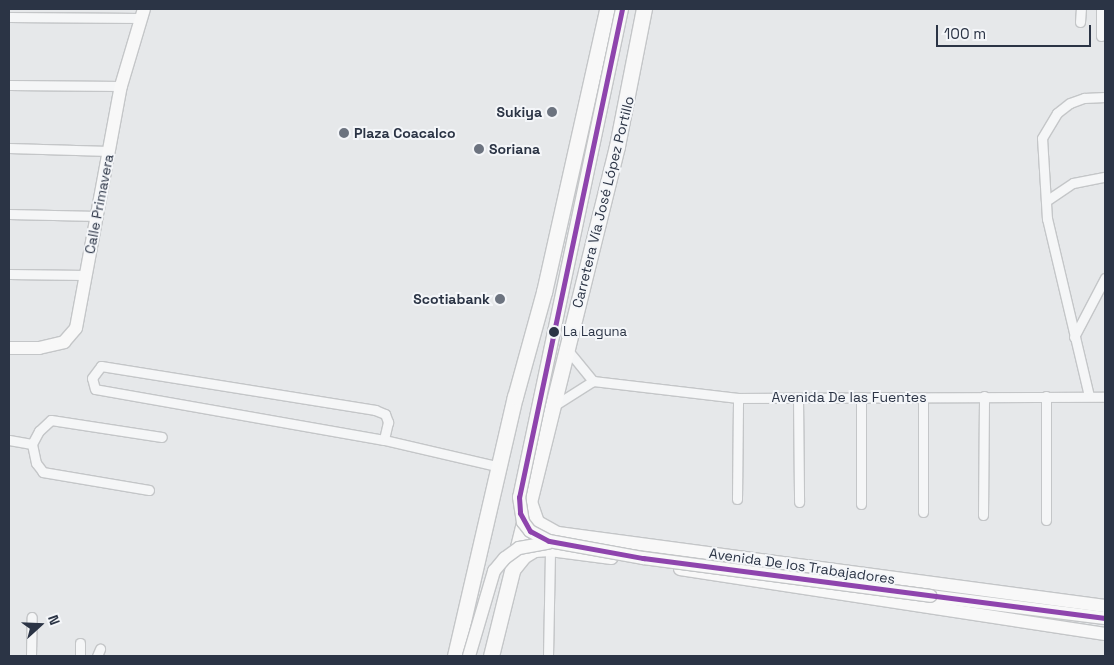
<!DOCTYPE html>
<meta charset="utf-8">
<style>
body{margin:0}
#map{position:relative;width:1114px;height:665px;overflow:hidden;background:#e6e8ea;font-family:"Space Grotesk",sans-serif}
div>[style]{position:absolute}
.roads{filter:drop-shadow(1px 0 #c4c6c8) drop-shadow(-1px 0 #c4c6c8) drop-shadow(0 1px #c4c6c8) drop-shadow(0 -1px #c4c6c8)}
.street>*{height:9px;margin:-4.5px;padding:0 4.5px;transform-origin:4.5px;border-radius:4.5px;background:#f5f6f7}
.secondary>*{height:12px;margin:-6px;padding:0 6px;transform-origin:6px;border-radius:6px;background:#f8f8f8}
.primary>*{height:15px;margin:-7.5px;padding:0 7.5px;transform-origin:7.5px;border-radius:7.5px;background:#f8f8f8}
.bridges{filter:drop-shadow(1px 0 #c4c6c8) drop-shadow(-1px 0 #c4c6c8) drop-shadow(0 1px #c4c6c8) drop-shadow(0 -1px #c4c6c8)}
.secondary-bridge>*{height:12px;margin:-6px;padding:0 6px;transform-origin:6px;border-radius:6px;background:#f8f8f8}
.bus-1>*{height:5px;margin:-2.5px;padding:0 2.5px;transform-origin:2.5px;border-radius:2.5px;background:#8e44ad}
.dots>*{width:14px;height:14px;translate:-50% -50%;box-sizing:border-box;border:2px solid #f4f6f9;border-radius:50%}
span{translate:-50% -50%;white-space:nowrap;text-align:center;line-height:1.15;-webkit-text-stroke:4px #f4f6f9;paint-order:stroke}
.bus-label{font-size:13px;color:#2b3445}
.left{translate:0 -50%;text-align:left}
.poi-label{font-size:14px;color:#2b3445;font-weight:700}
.right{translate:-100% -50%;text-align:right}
.street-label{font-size:14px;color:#2b3445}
.frame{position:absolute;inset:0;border:10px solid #2b3445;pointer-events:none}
.north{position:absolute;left:15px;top:600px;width:50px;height:50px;-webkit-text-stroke:4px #f4f6f9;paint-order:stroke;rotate:70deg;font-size:14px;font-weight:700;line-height:20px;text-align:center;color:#2b3445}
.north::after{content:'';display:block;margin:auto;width:18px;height:22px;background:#2b3445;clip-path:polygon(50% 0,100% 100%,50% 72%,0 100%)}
.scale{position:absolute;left:936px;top:25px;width:155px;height:22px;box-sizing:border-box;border:2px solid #2b3445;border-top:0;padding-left:6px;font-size:15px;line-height:18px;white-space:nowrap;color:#2b3445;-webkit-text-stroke:4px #f4f6f9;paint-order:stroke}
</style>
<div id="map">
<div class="roads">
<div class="street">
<div style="left:9px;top:17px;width:131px;rotate:0.4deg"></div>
<div style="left:1080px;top:22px;width:13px;rotate:-86deg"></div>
<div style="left:1101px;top:36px;width:27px;rotate:-90deg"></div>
<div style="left:9px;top:85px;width:112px;rotate:0.5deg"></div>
<div style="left:9px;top:148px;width:100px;rotate:1.7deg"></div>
<div style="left:1046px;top:201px;width:32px;rotate:-34deg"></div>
<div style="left:1073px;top:183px;width:33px;rotate:-11deg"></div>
<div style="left:9px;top:214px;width:89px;rotate:1.3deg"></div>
<div style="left:9px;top:274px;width:76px;rotate:0.8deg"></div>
<div style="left:1074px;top:337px;width:67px;rotate:-62.3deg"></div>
<div style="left:566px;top:348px;width:43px;rotate:50.7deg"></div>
<div style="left:1089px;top:396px;width:182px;rotate:-103.3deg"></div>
<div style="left:1047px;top:219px;width:81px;rotate:-93.5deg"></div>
<div style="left:1042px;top:138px;width:29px;rotate:-59deg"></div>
<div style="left:1057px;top:113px;width:16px;rotate:-38deg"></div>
<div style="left:1070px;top:103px;width:15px;rotate:-20deg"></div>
<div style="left:1084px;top:98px;width:21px;rotate:-3deg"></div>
<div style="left:861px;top:397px;width:107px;rotate:90deg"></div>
<div style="left:798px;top:398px;width:104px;rotate:89.4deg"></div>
<div style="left:552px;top:407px;width:49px;rotate:-32.4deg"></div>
<div style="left:593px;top:381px;width:146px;rotate:6.7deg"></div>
<div style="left:738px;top:398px;width:367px;rotate:-0.2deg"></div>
<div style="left:9px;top:440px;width:23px;rotate:10deg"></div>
<div style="left:384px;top:440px;width:293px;rotate:-170deg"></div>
<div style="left:95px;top:389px;width:11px;rotate:-105deg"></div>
<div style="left:92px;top:378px;width:15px;rotate:-53deg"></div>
<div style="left:101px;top:366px;width:278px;rotate:9.1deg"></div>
<div style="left:375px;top:410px;width:11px;rotate:22deg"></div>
<div style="left:385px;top:414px;width:9px;rotate:69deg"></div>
<div style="left:388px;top:422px;width:18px;rotate:103deg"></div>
<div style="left:384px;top:440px;width:119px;rotate:13.1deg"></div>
<div style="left:149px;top:490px;width:108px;rotate:-170.4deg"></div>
<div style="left:43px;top:472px;width:11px;rotate:-128deg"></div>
<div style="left:36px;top:463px;width:19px;rotate:-102deg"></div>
<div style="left:32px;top:444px;width:15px;rotate:-62deg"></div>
<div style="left:39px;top:431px;width:16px;rotate:-43deg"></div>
<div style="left:51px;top:420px;width:112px;rotate:8.7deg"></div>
<div style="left:737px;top:499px;width:101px;rotate:-89.4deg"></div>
<div style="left:923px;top:512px;width:115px;rotate:-90deg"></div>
<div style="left:983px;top:515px;width:119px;rotate:-89.5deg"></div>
<div style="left:1046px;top:520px;width:124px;rotate:-90deg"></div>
<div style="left:31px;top:656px;width:39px;rotate:-89deg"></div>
<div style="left:80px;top:656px;width:13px;rotate:-90deg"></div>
<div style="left:97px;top:656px;width:8px;rotate:-67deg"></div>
<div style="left:548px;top:656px;width:109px;rotate:-88.9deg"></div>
</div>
<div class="secondary">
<div style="left:9px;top:348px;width:30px"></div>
<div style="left:39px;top:348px;width:26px;rotate:-13deg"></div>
<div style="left:64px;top:342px;width:18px;rotate:-49deg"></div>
<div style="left:76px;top:328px;width:246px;rotate:-79.5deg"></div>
<div style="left:121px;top:86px;width:80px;rotate:-73.4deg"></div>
<div style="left:530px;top:499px;width:24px;rotate:71deg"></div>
<div style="left:538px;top:522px;width:23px;rotate:29deg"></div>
<div style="left:558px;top:533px;width:552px;rotate:7.6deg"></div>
<div style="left:680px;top:569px;width:430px;rotate:8.7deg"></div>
<div style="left:513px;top:572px;width:19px;rotate:-51deg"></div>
<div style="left:525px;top:557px;width:12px;rotate:-31deg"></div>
<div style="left:535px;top:551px;width:15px;rotate:-4deg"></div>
<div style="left:550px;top:550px;width:62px;rotate:7.5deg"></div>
<div style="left:930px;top:596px;width:176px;rotate:7.2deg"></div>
</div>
<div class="primary">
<div style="left:455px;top:656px;width:266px;rotate:-77deg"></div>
<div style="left:515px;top:397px;width:109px;rotate:-74.6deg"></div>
<div style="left:544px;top:292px;width:290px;rotate:-77.4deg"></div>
<div style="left:491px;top:656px;width:525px;rotate:-76.12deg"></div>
<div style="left:617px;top:146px;width:140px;rotate:-78.9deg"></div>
</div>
</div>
<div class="bridges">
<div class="secondary-bridge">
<div style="left:622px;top:9px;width:499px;rotate:101.9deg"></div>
<div style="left:519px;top:497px;width:25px;rotate:81deg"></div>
<div style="left:523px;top:522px;width:11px;rotate:52deg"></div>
<div style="left:530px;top:531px;width:21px;rotate:28deg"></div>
<div style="left:549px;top:541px;width:96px;rotate:10.3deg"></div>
<div style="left:643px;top:558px;width:290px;rotate:7.5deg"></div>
<div style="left:469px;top:656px;width:89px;rotate:-73.6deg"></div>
<div style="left:494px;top:571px;width:17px;rotate:-50deg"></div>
<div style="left:505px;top:558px;width:17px;rotate:-36deg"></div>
<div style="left:519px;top:548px;width:29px;rotate:-10deg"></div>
</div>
</div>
<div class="bus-1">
<div style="left:622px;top:9px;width:499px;rotate:101.9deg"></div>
<div style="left:519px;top:497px;width:16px;rotate:86deg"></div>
<div style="left:520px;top:513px;width:21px;rotate:61deg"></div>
<div style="left:530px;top:531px;width:21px;rotate:28deg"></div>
<div style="left:549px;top:541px;width:96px;rotate:10.3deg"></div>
<div style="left:643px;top:558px;width:466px;rotate:7.4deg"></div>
</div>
<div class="dots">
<div style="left:552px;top:112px;background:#6c737f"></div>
<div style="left:344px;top:133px;background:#6c737f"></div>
<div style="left:479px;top:149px;background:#6c737f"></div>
<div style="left:500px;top:299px;background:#6c737f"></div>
<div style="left:554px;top:332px;background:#2b3445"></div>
</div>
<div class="bus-label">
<span class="left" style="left:563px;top:332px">La Laguna</span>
</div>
<div class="poi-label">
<span class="right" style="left:542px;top:112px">Sukiya</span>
<span class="left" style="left:354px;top:133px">Plaza Coacalco</span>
<span class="left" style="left:489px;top:149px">Soriana</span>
<span class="right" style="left:490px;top:299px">Scotiabank</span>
</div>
<div class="street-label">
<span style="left:603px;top:202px;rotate:-76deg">Carretera Vía José López Portillo</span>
<span style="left:99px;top:204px;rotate:-79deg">Calle Primavera</span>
<span style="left:849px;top:397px">Avenida De las Fuentes</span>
<span style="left:802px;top:566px;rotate:8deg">Avenida De los Trabajadores</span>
</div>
<div class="frame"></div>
<div class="north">N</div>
<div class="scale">100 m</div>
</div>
